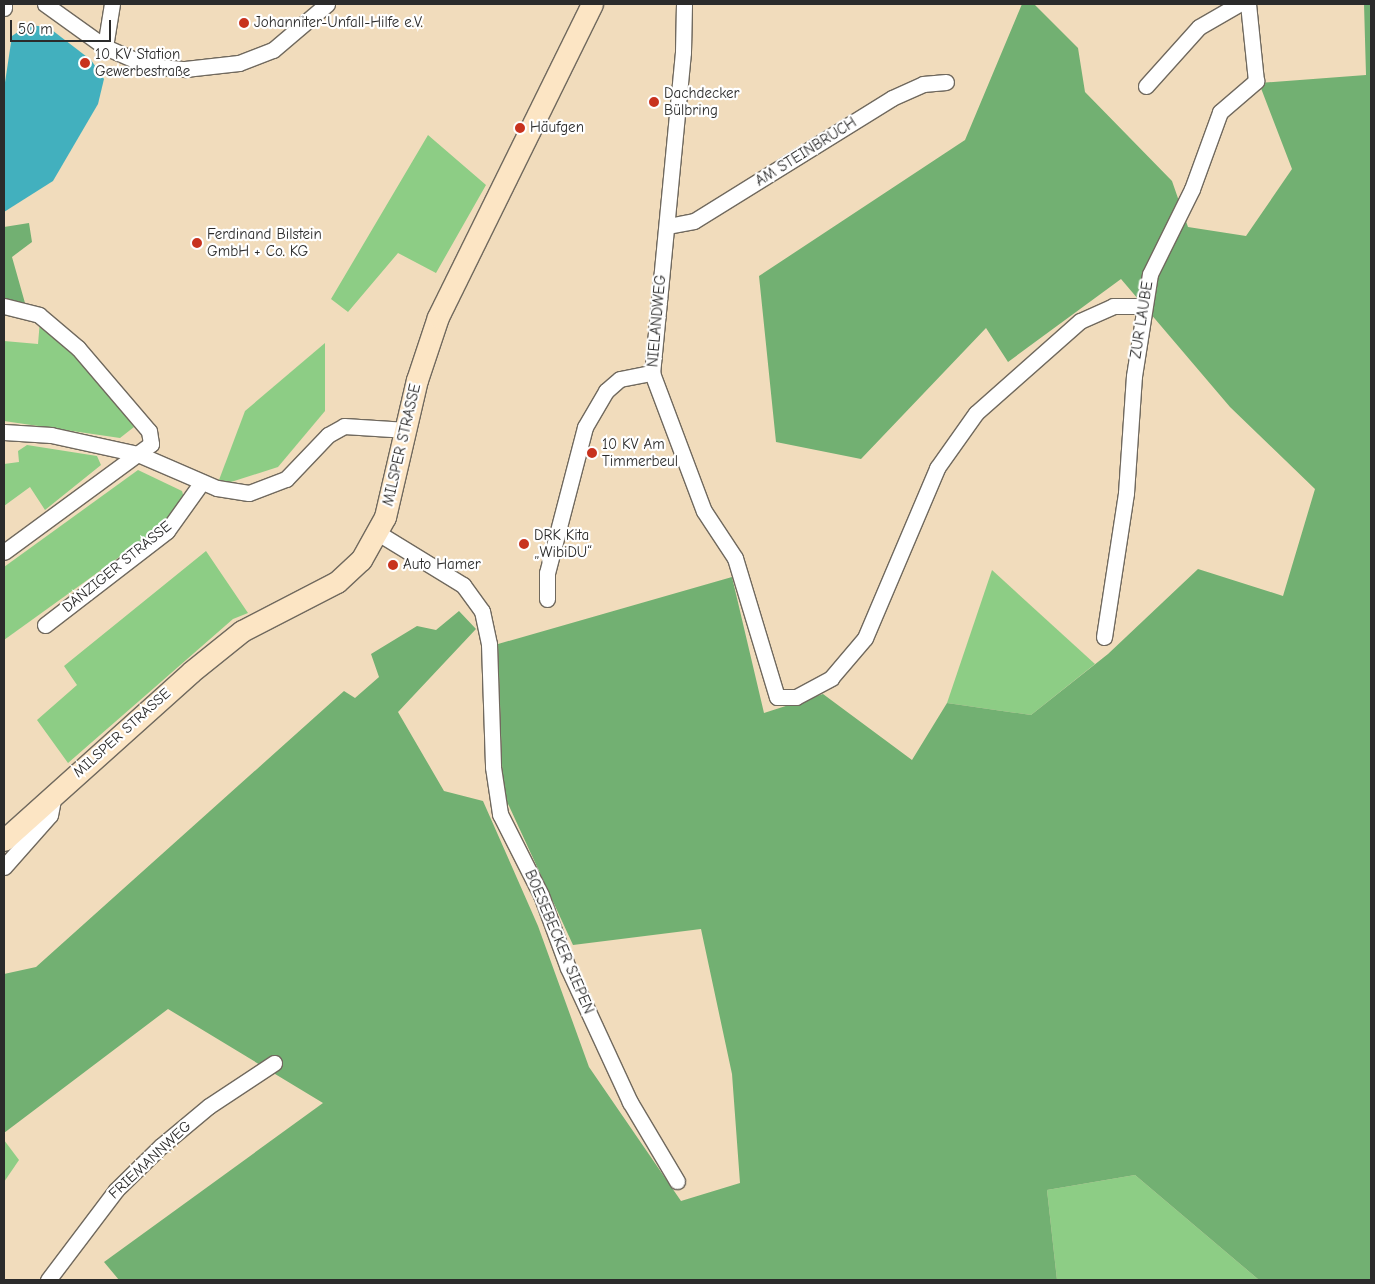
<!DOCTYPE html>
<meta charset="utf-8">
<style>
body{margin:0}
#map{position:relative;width:1375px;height:1284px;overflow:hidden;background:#f1dcbc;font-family:"Comic Neue",sans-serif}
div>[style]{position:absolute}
.green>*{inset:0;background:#8dcd85}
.forest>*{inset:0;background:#72b072}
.water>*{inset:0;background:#42b0be}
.roads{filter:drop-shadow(1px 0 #70695e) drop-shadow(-1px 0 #70695e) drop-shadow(0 1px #70695e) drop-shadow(0 -1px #70695e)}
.street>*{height:15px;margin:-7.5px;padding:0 7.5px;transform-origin:7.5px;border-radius:7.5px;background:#fff}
.secondary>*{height:21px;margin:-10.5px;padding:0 10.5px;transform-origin:10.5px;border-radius:10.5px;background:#fce5c4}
.dots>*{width:14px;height:14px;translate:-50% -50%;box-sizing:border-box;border:2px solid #fff;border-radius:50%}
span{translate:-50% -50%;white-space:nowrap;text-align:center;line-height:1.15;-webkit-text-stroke:4.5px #fff;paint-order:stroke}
.poi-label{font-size:15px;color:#2b2b2b}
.left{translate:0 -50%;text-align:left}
.street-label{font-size:15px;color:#2b2b2b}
.frame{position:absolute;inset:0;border:5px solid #2b2b2b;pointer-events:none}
.scale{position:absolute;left:10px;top:20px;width:101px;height:22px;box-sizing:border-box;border:2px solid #2b2b2b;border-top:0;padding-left:6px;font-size:15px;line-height:18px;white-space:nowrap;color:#2b2b2b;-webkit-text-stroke:4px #fff;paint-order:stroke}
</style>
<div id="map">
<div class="green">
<div style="clip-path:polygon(428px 135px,486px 185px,436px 273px,398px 253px,348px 312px,331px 299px)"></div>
<div style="clip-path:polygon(40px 320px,77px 355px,134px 427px,120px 438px,4px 421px,4px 341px,38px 344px)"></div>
<div style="clip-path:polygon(325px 343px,325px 411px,278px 467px,231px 482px,219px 480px,245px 411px)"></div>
<div style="clip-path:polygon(27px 445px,97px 456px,101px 465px,45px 510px,30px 487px,4px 506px,4px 464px,19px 462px,18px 451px)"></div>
<div style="clip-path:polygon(138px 470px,182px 491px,184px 498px,177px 510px,154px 532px,4px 640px,4px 567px)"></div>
<div style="clip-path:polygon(206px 551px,248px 613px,233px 619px,68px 763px,37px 720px,77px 685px,64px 666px)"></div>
<div style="clip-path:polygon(992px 570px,1095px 664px,1031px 715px,947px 703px)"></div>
<div style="clip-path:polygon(4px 1140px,19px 1160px,4px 1182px)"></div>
<div style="clip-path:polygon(1135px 1175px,1259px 1280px,1057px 1280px,1047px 1190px)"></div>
</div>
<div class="forest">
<div style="clip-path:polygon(1022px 4px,1034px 4px,1078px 48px,1085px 92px,1172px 181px,1188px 227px,1246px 236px,1292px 169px,1259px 83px,1366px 75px,1364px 4px,1371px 4px,1371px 1280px,1259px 1280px,1135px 1175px,1047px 1190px,1057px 1280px,119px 1280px,104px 1262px,323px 1103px,168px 1009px,4px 1133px,4px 974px,36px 967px,344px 691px,355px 698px,379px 677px,371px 654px,417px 626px,436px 630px,459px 611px,476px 629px,398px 712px,444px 791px,483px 801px,538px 926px,589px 1067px,681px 1201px,740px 1183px,732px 1074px,701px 929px,573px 945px,503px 793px,498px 644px,732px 577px,764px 713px,823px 694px,912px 760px,947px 703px,1031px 715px,1108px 654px,1198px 569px,1283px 596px,1315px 489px,1230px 407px,1121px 279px,1008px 362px,986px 328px,861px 459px,776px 442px,759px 276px,965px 140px)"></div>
<div style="clip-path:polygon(29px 223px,32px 242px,12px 257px,25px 303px,4px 298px,4px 227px)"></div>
</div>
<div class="water">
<div style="clip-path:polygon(28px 25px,48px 27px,91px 60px,104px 79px,98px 104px,53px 181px,4px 212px,4px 89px,12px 36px)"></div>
</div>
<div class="roads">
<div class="street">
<div style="left:45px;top:4px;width:74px;rotate:35.6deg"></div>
<div style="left:105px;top:47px;width:48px;rotate:23.4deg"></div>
<div style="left:149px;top:66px;width:36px;rotate:5deg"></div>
<div style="left:185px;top:69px;width:54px;rotate:-6.3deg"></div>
<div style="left:239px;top:63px;width:36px;rotate:-21deg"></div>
<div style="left:273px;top:50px;width:71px;rotate:-40.4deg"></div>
<div style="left:684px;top:4px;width:48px;rotate:91.2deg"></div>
<div style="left:683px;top:52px;width:322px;rotate:95.5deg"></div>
<div style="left:652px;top:373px;width:147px;rotate:69.4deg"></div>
<div style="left:704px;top:511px;width:56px;rotate:56.6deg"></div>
<div style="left:735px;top:558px;width:145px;rotate:73.2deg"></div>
<div style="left:777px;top:697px;width:19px"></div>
<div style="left:796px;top:697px;width:40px;rotate:-28deg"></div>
<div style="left:831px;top:678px;width:52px;rotate:-49.6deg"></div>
<div style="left:865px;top:638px;width:185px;rotate:-67deg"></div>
<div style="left:937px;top:468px;width:67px;rotate:-54.7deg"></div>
<div style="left:976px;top:413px;width:139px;rotate:-41.5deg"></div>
<div style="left:1080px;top:321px;width:36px;rotate:-24deg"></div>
<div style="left:1113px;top:306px;width:30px"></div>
<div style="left:4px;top:8px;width:4px;rotate:-90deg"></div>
<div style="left:105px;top:47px;width:44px;rotate:-80.8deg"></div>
<div style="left:1146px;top:86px;width:79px;rotate:-48.1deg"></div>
<div style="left:1199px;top:27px;width:46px;rotate:-29.9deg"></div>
<div style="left:668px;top:226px;width:26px;rotate:-11deg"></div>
<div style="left:694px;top:221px;width:233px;rotate:-31.8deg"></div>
<div style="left:892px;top:98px;width:34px;rotate:-24deg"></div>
<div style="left:923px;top:84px;width:23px;rotate:-5deg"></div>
<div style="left:4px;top:306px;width:36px;rotate:14deg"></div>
<div style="left:39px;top:315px;width:51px;rotate:40.2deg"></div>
<div style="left:78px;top:348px;width:109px;rotate:49.5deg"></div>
<div style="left:149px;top:431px;width:13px;rotate:81deg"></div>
<div style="left:151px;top:444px;width:182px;rotate:143.7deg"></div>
<div style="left:4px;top:432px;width:47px;rotate:3.7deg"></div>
<div style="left:51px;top:435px;width:89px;rotate:12.3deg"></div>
<div style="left:138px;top:454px;width:86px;rotate:23.3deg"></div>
<div style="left:217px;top:488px;width:32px;rotate:9deg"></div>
<div style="left:249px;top:493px;width:40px;rotate:-21deg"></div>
<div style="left:286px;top:479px;width:61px;rotate:-46.3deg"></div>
<div style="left:328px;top:435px;width:18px;rotate:-29deg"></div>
<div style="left:344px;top:426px;width:63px;rotate:3.6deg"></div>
<div style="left:378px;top:533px;width:100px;rotate:31.5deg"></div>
<div style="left:463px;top:585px;width:32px;rotate:54deg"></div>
<div style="left:482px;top:611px;width:34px;rotate:78deg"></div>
<div style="left:489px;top:644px;width:123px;rotate:88.1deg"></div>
<div style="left:493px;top:767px;width:48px;rotate:81.5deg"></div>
<div style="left:500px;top:814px;width:91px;rotate:63.2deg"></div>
<div style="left:541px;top:895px;width:78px;rotate:69.7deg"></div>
<div style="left:568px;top:968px;width:148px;rotate:65.2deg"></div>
<div style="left:630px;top:1102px;width:92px;rotate:59.3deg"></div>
<div style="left:547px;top:599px;width:26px;rotate:-90deg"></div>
<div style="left:547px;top:573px;width:151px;rotate:-75.4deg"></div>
<div style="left:585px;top:427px;width:42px;rotate:-59.7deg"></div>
<div style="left:606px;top:391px;width:18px;rotate:-41deg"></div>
<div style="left:620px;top:379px;width:33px;rotate:-11deg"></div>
<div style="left:45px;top:625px;width:154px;rotate:-37.6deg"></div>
<div style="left:167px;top:531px;width:60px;rotate:-54.5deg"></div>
<div style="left:1104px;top:637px;width:146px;rotate:-81.3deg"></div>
<div style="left:1126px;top:493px;width:117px;rotate:-86.1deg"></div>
<div style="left:1134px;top:376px;width:103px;rotate:-81.1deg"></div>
<div style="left:1150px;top:274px;width:95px;rotate:-63.7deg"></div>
<div style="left:1192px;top:189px;width:82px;rotate:-70deg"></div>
<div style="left:1220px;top:112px;width:48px;rotate:-40.7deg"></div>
<div style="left:1256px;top:81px;width:77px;rotate:-95.9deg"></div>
<div style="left:4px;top:867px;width:69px;rotate:-48.5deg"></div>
<div style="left:50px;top:815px;width:20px;rotate:-79deg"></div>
<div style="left:48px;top:1280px;width:113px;rotate:-52.9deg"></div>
<div style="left:116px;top:1190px;width:63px;rotate:-44.4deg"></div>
<div style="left:161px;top:1146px;width:62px;rotate:-39.8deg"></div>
<div style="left:209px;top:1106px;width:78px;rotate:-33.5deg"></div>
</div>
<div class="secondary">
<div style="left:4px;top:840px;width:251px;rotate:-41.9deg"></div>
<div style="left:191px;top:672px;width:65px;rotate:-38.8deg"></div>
<div style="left:242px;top:631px;width:107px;rotate:-27.3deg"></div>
<div style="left:337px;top:582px;width:33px;rotate:-43deg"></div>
<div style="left:361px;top:560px;width:49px;rotate:-60.8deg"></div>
<div style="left:385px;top:517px;width:141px;rotate:-76.9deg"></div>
<div style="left:417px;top:380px;width:66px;rotate:-71.6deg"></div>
<div style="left:438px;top:317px;width:349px;rotate:-63.8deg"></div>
</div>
</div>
<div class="dots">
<div style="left:244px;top:23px;background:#c8321e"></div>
<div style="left:85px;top:63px;background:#c8321e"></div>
<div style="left:654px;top:102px;background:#c8321e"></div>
<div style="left:520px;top:128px;background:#c8321e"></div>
<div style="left:197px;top:243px;background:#c8321e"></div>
<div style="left:592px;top:453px;background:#c8321e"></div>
<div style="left:524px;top:544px;background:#c8321e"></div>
<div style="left:393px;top:565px;background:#c8321e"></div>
</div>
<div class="poi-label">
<span class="left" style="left:254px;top:23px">Johanniter-Unfall-Hilfe e.V.</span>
<span class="left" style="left:95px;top:63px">10 KV Station<br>Gewerbestraße</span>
<span class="left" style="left:664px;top:102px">Dachdecker<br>Bülbring</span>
<span class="left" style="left:530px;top:128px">Häufgen</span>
<span class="left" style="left:207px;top:243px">Ferdinand Bilstein<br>GmbH + Co. KG</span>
<span class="left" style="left:602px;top:453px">10 KV Am<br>Timmerbeul</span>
<span class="left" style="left:534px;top:544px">DRK Kita<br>„WibiDU“</span>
<span class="left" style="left:403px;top:565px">Auto Hamer</span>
</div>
<div class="street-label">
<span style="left:806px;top:152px;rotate:-32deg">AM STEINBRUCH</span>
<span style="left:1142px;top:320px;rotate:-81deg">ZUR LAUBE</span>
<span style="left:657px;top:321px;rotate:-85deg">NIELANDWEG</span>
<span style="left:402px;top:445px;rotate:-77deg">MILSPER STRASSE</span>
<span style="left:117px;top:567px;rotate:-39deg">DANZIGER STRASSE</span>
<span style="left:122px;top:733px;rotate:-42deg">MILSPER STRASSE</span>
<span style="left:559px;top:942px;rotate:67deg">BOESEBECKER SIEPEN</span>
<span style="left:150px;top:1160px;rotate:-43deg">FRIEMANNWEG</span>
</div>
<div class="frame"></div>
<div class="scale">50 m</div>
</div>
